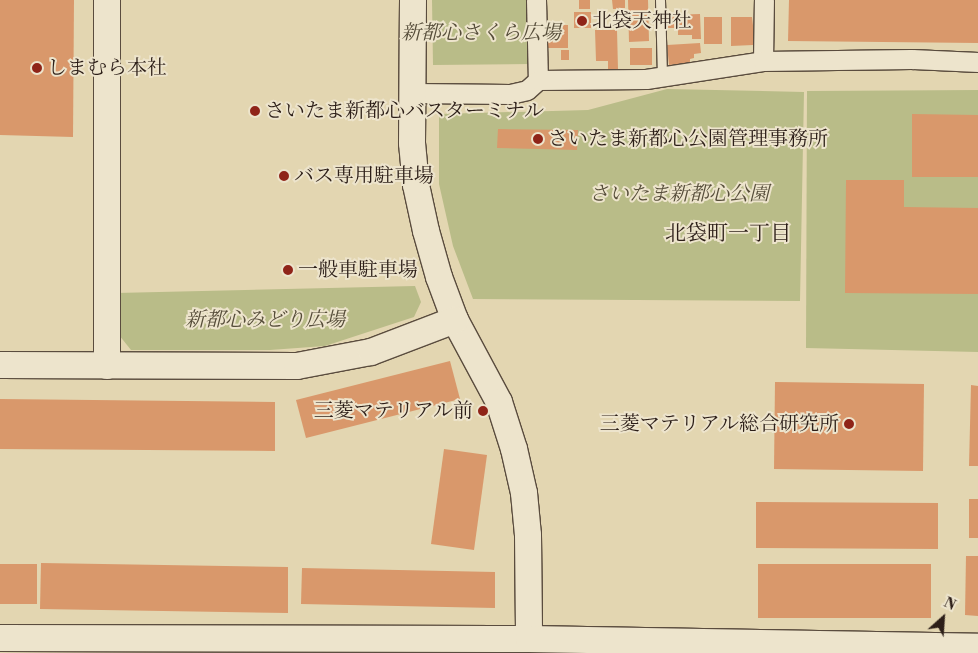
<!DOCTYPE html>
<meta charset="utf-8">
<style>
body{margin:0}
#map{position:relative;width:978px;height:653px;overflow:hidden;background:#e3d6b1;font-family:"Libre Bodoni","Noto Serif JP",serif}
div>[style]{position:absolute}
.green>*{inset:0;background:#b9bc88}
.building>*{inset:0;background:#d9986b}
.roads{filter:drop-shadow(1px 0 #5a4c3e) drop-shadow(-1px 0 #5a4c3e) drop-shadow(0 1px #5a4c3e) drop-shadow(0 -1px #5a4c3e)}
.lane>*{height:9px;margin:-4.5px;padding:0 4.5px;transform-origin:4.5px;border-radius:4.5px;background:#ede4cc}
.street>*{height:19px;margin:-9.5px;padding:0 9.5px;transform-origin:9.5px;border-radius:9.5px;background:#ede4cc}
.secondary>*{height:26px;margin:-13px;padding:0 13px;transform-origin:13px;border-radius:13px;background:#ede4cc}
.dots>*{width:14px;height:14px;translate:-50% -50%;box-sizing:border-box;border:2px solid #ede4cc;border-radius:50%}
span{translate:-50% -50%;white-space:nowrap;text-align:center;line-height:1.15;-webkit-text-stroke:4px #ede4cc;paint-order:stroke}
.poi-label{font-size:20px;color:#2c1e18}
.left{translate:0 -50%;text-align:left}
.right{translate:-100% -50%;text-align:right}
.park-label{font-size:20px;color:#564d3a;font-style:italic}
.neighbourhood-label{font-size:21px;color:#2c1e18}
.north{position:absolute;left:918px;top:593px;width:50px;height:50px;-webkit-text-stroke:4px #ede4cc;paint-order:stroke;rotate:26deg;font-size:14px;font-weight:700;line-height:20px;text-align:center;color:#2c1e18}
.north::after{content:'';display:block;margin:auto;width:18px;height:22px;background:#2c1e18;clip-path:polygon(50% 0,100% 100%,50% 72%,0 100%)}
</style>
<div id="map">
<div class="green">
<div style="clip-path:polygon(432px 0,529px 0,530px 64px,433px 65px)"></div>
<div style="clip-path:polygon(667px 89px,804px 92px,800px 301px,473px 299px,453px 246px,439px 184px,439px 114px,588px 110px)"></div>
<div style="clip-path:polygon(978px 90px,978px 352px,806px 348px,807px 91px)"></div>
<div style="clip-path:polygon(415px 286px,421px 302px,414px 317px,325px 346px,270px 350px,131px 350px,119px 335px,116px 293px)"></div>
</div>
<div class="building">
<div style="clip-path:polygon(0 0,74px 0,73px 137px,0 135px)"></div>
<div style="clip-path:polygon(579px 0,590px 0,590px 9px,579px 9px)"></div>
<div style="clip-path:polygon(612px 0,625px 0,625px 9px,613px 9px)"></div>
<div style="clip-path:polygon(628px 0,648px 0,649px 41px,629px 42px)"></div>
<div style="clip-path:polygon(789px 0,978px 0,978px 43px,788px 41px)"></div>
<div style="clip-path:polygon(574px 12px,591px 12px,591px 28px,574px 28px)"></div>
<div style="clip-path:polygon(700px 14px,701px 39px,692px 39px,692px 35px,678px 35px,678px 28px,668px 28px,668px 15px)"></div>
<div style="clip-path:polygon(704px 17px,722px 17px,722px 44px,704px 44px)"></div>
<div style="clip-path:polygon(731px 17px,752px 17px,755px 42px,753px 42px,753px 45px,731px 46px)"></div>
<div style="clip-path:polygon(548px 25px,568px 25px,568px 48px,548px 48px)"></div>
<div style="clip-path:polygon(595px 30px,617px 30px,618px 69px,608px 69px,608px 61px,596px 61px)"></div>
<div style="clip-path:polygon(700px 43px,701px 53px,694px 54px,694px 58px,690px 59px,690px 63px,669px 65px,667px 45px)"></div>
<div style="clip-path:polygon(630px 48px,652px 48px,652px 65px,630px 65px)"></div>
<div style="clip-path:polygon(561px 50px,569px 50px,569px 60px,561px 60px)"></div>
<div style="clip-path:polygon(912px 114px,978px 115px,978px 177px,912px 177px)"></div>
<div style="clip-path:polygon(498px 129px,578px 130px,577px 150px,497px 148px)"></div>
<div style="clip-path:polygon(846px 180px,904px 180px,904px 207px,978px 208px,978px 294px,845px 293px)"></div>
<div style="clip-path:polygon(450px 361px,460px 399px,306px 438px,296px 400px)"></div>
<div style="clip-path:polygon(775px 382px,924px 384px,923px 471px,774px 469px)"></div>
<div style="clip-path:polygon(971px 385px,978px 386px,978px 466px,969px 466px)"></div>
<div style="clip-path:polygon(0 399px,275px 402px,275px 451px,0 449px)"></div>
<div style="clip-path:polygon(444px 449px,487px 455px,474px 550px,431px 544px)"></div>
<div style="clip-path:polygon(969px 499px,978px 499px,978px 538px,969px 538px)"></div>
<div style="clip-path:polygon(756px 502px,938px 503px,938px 549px,756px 548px)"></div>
<div style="clip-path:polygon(966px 556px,978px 556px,978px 616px,965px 615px)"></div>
<div style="clip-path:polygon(41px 563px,288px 567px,288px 613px,40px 609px)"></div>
<div style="clip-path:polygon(0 564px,37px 564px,37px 604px,0 604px)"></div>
<div style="clip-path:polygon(758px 564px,931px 564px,931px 618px,758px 618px)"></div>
<div style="clip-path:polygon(302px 568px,495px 572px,495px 608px,301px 604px)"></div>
</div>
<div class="roads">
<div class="lane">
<div style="left:660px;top:0;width:77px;rotate:88.5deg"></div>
</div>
<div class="street">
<div style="left:536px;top:0;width:80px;rotate:88.6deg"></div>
<div style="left:763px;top:61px;width:61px;rotate:-89.1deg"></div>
<div style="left:413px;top:93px;width:97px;rotate:0.6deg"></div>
<div style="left:510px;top:94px;width:17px;rotate:-13deg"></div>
<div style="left:527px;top:90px;width:15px;rotate:-42deg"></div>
<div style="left:538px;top:80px;width:108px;rotate:-0.5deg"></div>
<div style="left:646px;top:79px;width:118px;rotate:-8.7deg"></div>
<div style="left:763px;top:61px;width:148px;rotate:-0.8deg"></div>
<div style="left:911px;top:59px;width:67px;rotate:2.6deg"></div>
</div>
<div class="secondary">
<div style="left:413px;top:0;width:143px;rotate:90.4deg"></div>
<div style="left:412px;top:143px;width:42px;rotate:84.6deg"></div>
<div style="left:416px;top:185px;width:47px;rotate:77.7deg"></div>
<div style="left:426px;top:231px;width:48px;rotate:74.2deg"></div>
<div style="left:439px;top:277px;width:46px;rotate:69.6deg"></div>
<div style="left:455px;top:320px;width:93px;rotate:61.8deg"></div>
<div style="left:499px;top:402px;width:49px;rotate:72.3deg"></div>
<div style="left:514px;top:449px;width:45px;rotate:77.2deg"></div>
<div style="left:524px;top:493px;width:42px;rotate:84.6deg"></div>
<div style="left:528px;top:535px;width:104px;rotate:89.4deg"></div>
<div style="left:0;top:365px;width:297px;rotate:0.2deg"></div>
<div style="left:297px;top:366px;width:75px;rotate:-10.7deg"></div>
<div style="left:371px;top:352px;width:90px;rotate:-20.9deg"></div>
<div style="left:107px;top:366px;width:366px;rotate:-90deg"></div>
<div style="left:0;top:638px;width:529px;rotate:0.11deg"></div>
<div style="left:529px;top:639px;width:449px;rotate:1deg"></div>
</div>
</div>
<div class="dots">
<div style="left:582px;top:21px;background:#8f2418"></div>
<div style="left:37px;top:68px;background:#8f2418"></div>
<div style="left:255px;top:111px;background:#8f2418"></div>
<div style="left:538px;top:139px;background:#8f2418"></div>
<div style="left:284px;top:176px;background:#8f2418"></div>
<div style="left:288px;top:270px;background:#8f2418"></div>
<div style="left:483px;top:411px;background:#8f2418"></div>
<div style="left:849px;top:424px;background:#8f2418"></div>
</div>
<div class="poi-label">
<span class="left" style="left:592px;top:21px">北袋天神社</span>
<span class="left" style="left:47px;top:68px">しまむら本社</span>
<span class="left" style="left:265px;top:111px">さいたま新都心バスターミナル</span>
<span class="left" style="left:548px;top:139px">さいたま新都心公園管理事務所</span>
<span class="left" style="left:294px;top:176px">バス専用駐車場</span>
<span class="left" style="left:298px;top:270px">一般車駐車場</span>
<span class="right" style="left:473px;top:411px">三菱マテリアル前</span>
<span class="right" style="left:839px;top:424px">三菱マテリアル総合研究所</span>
</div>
<div class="park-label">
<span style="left:481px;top:33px">新都心さくら広場</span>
<span style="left:679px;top:194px">さいたま新都心公園</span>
<span style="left:265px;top:320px">新都心みどり広場</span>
</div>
<div class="neighbourhood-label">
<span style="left:728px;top:234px">北袋町一丁目</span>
</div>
<div class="north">N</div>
</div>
